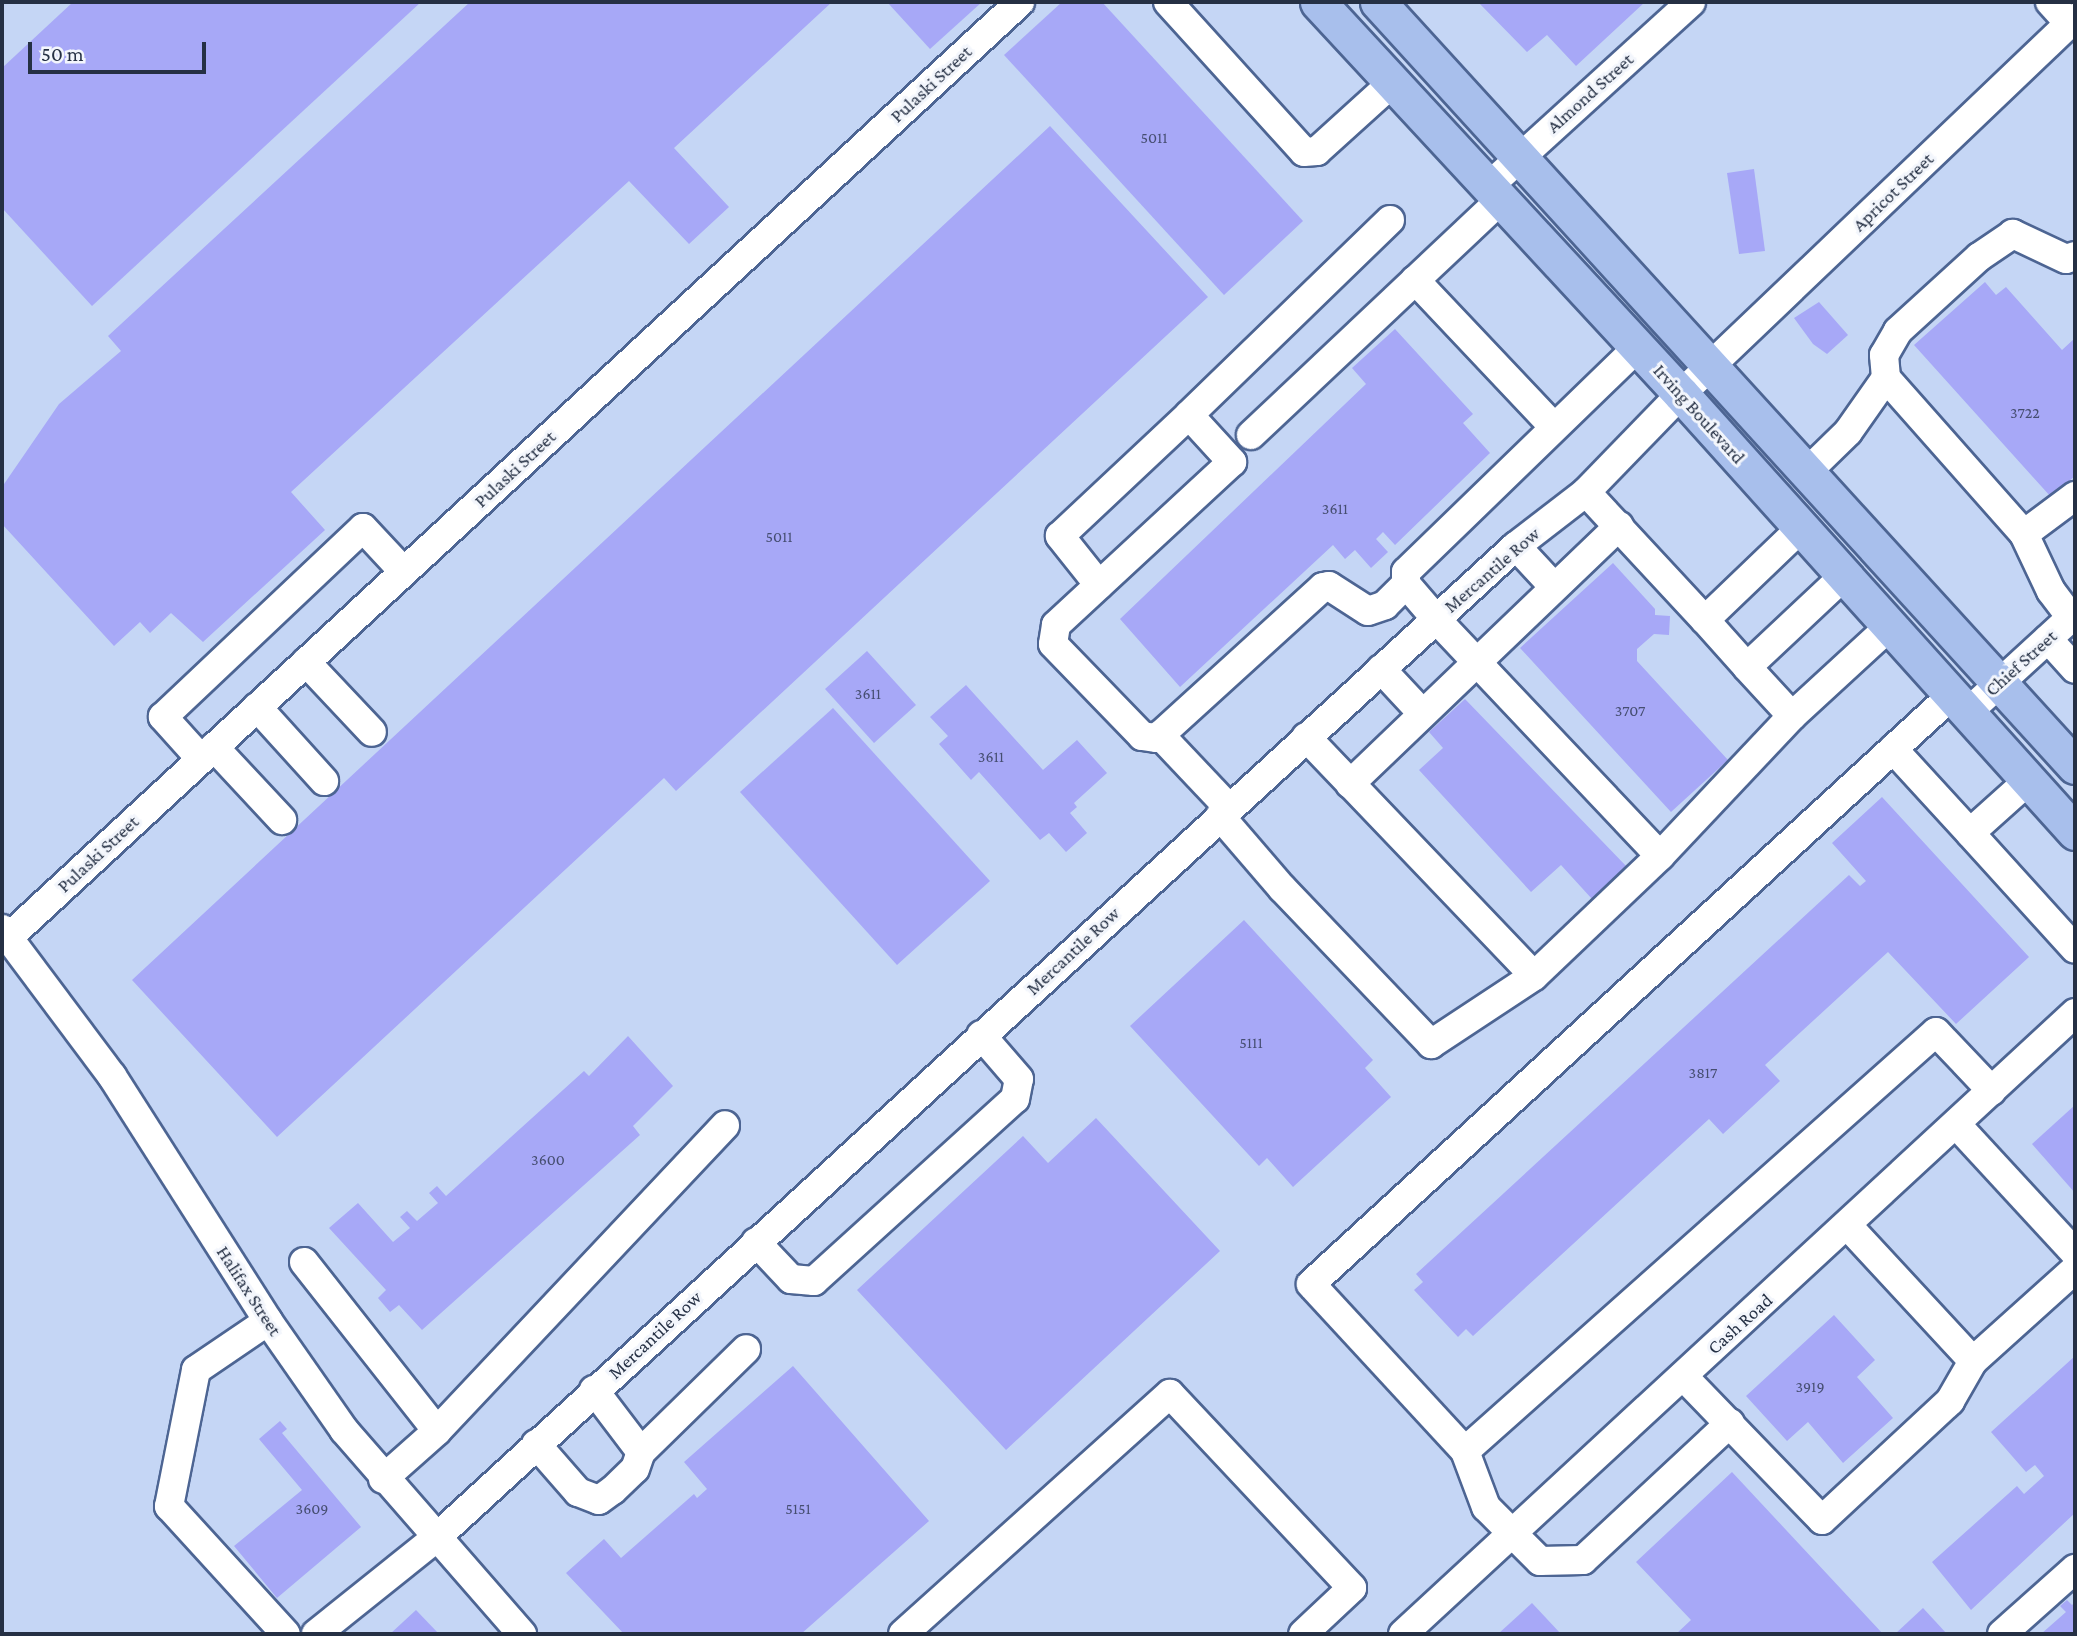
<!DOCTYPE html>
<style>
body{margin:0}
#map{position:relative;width:2077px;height:1636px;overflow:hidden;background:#c5d6f5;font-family:"Crimson Pro",serif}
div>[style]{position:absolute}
.building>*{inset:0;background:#a7a8f7}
.roads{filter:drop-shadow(2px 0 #4d6593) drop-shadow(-2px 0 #4d6593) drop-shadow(0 2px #4d6593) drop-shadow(0 -2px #4d6593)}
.minor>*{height:28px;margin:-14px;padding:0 14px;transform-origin:14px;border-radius:14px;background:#fff}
.major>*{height:35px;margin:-17.5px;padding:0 17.5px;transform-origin:17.5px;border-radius:17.5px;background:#a8bfec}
span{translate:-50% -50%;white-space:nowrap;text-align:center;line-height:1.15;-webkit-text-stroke:6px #f3f6fc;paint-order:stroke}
.number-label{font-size:16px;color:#464e71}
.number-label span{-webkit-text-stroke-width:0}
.street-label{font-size:19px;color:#253044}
.frame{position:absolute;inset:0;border:4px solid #253044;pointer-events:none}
.scale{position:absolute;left:28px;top:42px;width:178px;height:32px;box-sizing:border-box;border:4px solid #253044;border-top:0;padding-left:9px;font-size:21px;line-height:24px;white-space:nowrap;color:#253044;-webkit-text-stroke:5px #f3f6fc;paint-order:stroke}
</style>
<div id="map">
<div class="building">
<div style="clip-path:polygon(73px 2px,421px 2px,92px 306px,2px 208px,2px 68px)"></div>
<div style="clip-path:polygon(470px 2px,832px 2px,674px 148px,729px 207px,689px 244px,629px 181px,291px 492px,325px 530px,203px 642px,171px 613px,150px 633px,140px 622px,114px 646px,2px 524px,2px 487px,59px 404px,121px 351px,108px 336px)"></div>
<div style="clip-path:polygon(887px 2px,982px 2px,930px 49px)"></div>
<div style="clip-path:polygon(1062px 2px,1102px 2px,1303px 221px,1224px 295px,1004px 55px)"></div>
<div style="clip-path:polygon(1478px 2px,1645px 2px,1576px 66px,1547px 35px,1527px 52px)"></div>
<div style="clip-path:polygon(1050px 126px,1208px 297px,676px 791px,664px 778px,277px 1137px,132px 980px)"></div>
<div style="clip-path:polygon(1754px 169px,1765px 251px,1739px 254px,1727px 173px)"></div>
<div style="clip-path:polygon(1985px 282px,1996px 295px,2006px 287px,2062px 350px,2075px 338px,2075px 476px,2051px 497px,1914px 345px)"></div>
<div style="clip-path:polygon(1819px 302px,1848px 335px,1827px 354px,1813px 344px,1794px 318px)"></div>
<div style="clip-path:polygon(1395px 329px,1473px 414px,1463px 423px,1490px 453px,1395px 545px,1383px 532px,1376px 539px,1388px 552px,1371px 568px,1355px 550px,1345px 559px,1333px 545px,1180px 687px,1120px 619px,1366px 384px,1352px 368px)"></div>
<div style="clip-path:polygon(1613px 563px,1655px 609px,1655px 615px,1670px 616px,1669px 635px,1654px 634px,1637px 649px,1637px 661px,1728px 760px,1671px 812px,1520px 648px)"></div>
<div style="clip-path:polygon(867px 651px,916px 705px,874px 743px,825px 689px)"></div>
<div style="clip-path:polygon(966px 685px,1043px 770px,1077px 740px,1107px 773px,1074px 803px,1077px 807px,1070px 813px,1087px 833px,1066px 852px,1049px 833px,1040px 840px,979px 772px,971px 780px,939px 744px,948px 736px,930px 717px)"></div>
<div style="clip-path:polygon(1465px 699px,1627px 867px,1592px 899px,1561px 865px,1531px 892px,1419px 770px,1443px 748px,1429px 732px)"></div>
<div style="clip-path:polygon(833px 708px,990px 881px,897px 965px,740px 792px)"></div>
<div style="clip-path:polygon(1882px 797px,2029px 957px,1956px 1024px,1888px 952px,1765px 1065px,1780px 1081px,1723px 1134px,1709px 1119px,1473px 1336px,1466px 1329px,1458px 1337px,1414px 1290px,1423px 1282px,1416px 1274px,1849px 875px,1860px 886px,1866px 881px,1832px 843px)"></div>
<div style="clip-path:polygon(1244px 920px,1373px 1060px,1365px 1068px,1391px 1097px,1293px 1187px,1267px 1158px,1259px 1166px,1130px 1026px)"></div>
<div style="clip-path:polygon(628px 1036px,673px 1086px,633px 1126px,640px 1135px,422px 1330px,399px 1305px,390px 1312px,378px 1298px,386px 1290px,329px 1228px,358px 1203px,393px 1242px,410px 1228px,400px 1217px,407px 1211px,417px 1221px,438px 1203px,429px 1193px,437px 1186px,446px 1196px,584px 1071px,589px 1076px)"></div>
<div style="clip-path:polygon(2075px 1105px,2075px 1193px,2032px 1144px)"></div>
<div style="clip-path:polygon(1096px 1118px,1220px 1251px,1006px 1450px,857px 1290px,1023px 1136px,1048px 1163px)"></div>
<div style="clip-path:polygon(1834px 1315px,1875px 1360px,1857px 1377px,1893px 1418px,1843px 1463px,1808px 1422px,1787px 1441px,1746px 1396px)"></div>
<div style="clip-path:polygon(2075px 1356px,2075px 1513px,1971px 1610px,1932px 1562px,2017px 1486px,2024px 1494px,2044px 1476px,2035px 1465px,2026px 1472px,1991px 1432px)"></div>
<div style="clip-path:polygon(793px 1366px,929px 1521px,801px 1634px,624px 1634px,566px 1573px,604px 1539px,621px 1558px,694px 1494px,697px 1498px,707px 1489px,684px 1462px)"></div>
<div style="clip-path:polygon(280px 1421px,287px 1429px,282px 1433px,361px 1527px,277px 1598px,234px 1546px,302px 1490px,259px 1439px)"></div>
<div style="clip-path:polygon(1732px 1472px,1883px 1634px,1676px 1634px,1691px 1620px,1636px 1562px)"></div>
<div style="clip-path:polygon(2067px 1600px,2072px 1605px,2075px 1602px,2075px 1634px,2041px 1634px,2066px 1612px,2060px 1606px)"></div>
<div style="clip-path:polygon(1532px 1603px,1561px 1634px,1498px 1634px)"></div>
<div style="clip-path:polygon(1923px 1608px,1947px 1634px,1895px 1634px)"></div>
<div style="clip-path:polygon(416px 1610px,439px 1634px,390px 1634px)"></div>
</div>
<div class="roads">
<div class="minor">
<div style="left:1168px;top:2px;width:202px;rotate:47.8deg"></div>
<div style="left:1304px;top:152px;width:13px;rotate:-4deg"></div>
<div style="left:1317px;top:151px;width:103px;rotate:-42.2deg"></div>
<div style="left:2050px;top:2px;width:28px;rotate:48deg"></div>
<div style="left:1489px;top:186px;width:273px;rotate:-42.3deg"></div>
<div style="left:1390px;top:220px;width:280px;rotate:135.9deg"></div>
<div style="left:1189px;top:415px;width:64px;rotate:47.5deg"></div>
<div style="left:1232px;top:462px;width:240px;rotate:137.2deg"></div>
<div style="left:1056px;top:625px;width:19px;rotate:99deg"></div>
<div style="left:1053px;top:644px;width:128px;rotate:45.9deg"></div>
<div style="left:1142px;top:736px;width:15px;rotate:8deg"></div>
<div style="left:1157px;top:738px;width:224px;rotate:-42.3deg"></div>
<div style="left:1323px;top:587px;width:6px;rotate:-9deg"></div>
<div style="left:1329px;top:586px;width:46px;rotate:32.7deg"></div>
<div style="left:1368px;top:611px;width:18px;rotate:-19deg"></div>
<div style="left:1385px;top:605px;width:30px;rotate:-45deg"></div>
<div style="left:2075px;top:256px;width:9px;rotate:162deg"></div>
<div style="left:2066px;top:259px;width:59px;rotate:-154.7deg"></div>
<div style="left:2013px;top:234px;width:41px;rotate:145.9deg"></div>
<div style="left:1979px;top:257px;width:110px;rotate:137.6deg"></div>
<div style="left:1898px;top:331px;width:28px;rotate:120deg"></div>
<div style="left:1884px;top:355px;width:23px;rotate:85deg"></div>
<div style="left:1886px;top:378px;width:208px;rotate:48.5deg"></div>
<div style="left:2024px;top:534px;width:64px;rotate:-36.7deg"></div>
<div style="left:1415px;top:280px;width:202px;rotate:46.6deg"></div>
<div style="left:1638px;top:347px;width:323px;rotate:135.9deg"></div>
<div style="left:1406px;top:572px;width:12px;rotate:90deg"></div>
<div style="left:1406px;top:584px;width:46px;rotate:49.4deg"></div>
<div style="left:1436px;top:619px;width:326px;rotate:46.6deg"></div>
<div style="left:1660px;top:856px;width:192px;rotate:-46.7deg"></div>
<div style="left:1792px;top:716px;width:133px;rotate:-42.6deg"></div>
<div style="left:1251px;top:435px;width:344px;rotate:-43.3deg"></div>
<div style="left:1807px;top:472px;width:57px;rotate:-44.3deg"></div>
<div style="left:1848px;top:432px;width:66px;rotate:-54.9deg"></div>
<div style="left:1586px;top:492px;width:175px;rotate:47.1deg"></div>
<div style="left:2024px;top:534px;width:63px;rotate:64.7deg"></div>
<div style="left:2051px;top:591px;width:34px;rotate:53deg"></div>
<div style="left:1516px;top:546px;width:56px;rotate:47.2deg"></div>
<div style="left:1099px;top:585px;width:63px;rotate:-128.5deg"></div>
<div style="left:1060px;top:536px;width:177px;rotate:-43.2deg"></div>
<div style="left:2048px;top:639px;width:40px;rotate:48deg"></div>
<div style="left:306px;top:662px;width:96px;rotate:46.7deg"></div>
<div style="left:1747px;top:667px;width:63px;rotate:-131.8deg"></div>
<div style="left:1705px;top:620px;width:134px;rotate:-43.8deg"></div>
<div style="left:1381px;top:669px;width:60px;rotate:47deg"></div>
<div style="left:257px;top:707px;width:100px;rotate:47.8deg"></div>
<div style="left:1968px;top:712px;width:145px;rotate:-42.5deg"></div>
<div style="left:1792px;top:716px;width:67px;rotate:-132.6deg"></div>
<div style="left:1747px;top:667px;width:134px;rotate:-43.2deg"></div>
<div style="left:1160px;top:735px;width:100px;rotate:46.6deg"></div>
<div style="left:1306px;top:737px;width:330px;rotate:46.3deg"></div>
<div style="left:214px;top:747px;width:100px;rotate:47deg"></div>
<div style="left:1893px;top:749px;width:114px;rotate:47.5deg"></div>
<div style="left:201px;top:759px;width:57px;rotate:-132.1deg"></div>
<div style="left:163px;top:717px;width:275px;rotate:-43.4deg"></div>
<div style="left:363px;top:528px;width:60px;rotate:47deg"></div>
<div style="left:2029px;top:780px;width:79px;rotate:138.1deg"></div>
<div style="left:1970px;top:833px;width:156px;rotate:47.8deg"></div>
<div style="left:1350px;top:784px;width:373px;rotate:-43.8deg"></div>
<div style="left:1220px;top:816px;width:95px;rotate:49.3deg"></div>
<div style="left:1282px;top:888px;width:216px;rotate:46.3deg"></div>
<div style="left:1431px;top:1044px;width:123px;rotate:-33.4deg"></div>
<div style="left:1534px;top:976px;width:174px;rotate:-43.6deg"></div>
<div style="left:2px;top:929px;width:184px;rotate:53.2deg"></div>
<div style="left:112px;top:1076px;width:290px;rotate:57.5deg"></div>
<div style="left:268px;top:1321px;width:133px;rotate:55.1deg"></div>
<div style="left:344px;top:1430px;width:271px;rotate:48.9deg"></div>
<div style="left:9px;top:937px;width:1377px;rotate:-42.76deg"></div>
<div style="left:1956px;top:1124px;width:176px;rotate:47.3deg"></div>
<div style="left:1848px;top:1226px;width:184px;rotate:47.2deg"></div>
<div style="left:1973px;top:1361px;width:137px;rotate:-42deg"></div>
<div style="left:756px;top:1242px;width:51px;rotate:46.6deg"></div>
<div style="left:791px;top:1279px;width:23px;rotate:5deg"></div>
<div style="left:814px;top:1281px;width:271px;rotate:-42.2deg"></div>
<div style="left:1015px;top:1099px;width:20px;rotate:-79deg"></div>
<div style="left:1019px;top:1079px;width:58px;rotate:-130.8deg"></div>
<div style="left:304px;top:1262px;width:215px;rotate:51.8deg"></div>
<div style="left:268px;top:1321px;width:87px;rotate:145.8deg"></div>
<div style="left:196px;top:1370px;width:139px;rotate:101.2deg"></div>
<div style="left:169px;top:1506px;width:173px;rotate:47.6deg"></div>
<div style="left:1683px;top:1376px;width:200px;rotate:46deg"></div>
<div style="left:1822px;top:1520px;width:175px;rotate:-42.9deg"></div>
<div style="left:1950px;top:1401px;width:46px;rotate:-60.1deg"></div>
<div style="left:1730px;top:1423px;width:201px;rotate:137deg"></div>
<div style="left:1583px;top:1560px;width:43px;rotate:178.7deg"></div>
<div style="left:1540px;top:1561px;width:76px;rotate:-135deg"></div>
<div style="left:1486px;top:1507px;width:60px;rotate:-110.6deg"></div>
<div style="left:1465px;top:1451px;width:630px;rotate:-41.66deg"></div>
<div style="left:1936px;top:1032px;width:81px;rotate:46.5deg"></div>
<div style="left:536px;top:1444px;width:64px;rotate:48.8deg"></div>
<div style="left:578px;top:1492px;width:22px;rotate:21deg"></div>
<div style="left:599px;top:1500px;width:17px;rotate:-36deg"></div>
<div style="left:613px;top:1490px;width:30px;rotate:-44deg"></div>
<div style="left:635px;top:1469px;width:18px;rotate:-71deg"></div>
<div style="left:641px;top:1452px;width:78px;rotate:-127.2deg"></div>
<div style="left:1465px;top:1451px;width:227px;rotate:-132.7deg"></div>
<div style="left:1311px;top:1284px;width:871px;rotate:-42.58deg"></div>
<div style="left:641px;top:1452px;width:147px;rotate:-44.4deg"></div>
<div style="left:383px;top:1479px;width:72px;rotate:-41.6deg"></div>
<div style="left:437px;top:1431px;width:420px;rotate:-46.7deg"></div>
<div style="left:316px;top:1634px;width:154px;rotate:-38.7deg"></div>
<div style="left:436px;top:1538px;width:1466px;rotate:-42.57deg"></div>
<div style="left:1516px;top:546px;width:88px;rotate:-37.6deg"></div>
<div style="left:1586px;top:492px;width:136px;rotate:-45.9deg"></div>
<div style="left:1681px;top:394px;width:545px;rotate:-43.66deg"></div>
<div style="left:903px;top:1634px;width:359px;rotate:-42deg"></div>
<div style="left:1170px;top:1394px;width:266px;rotate:46.8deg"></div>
<div style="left:1352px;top:1588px;width:67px;rotate:136.8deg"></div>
<div style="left:1403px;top:1634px;width:915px;rotate:-42.74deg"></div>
<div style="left:2002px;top:1634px;width:98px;rotate:-41.7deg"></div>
</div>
<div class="major">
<div style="left:1318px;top:2px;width:534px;rotate:47.2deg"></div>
<div style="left:1681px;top:394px;width:589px;rotate:48.03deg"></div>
<div style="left:1378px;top:2px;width:1034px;rotate:47.63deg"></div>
</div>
</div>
<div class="number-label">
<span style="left:1154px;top:138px">5011</span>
<span style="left:2025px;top:413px">3722</span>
<span style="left:1335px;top:509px">3611</span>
<span style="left:779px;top:537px">5011</span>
<span style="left:868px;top:694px">3611</span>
<span style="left:1630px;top:711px">3707</span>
<span style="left:991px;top:757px">3611</span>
<span style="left:1251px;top:1043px">5111</span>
<span style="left:1703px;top:1073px">3817</span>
<span style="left:548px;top:1160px">3600</span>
<span style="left:1810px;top:1387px">3919</span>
<span style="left:312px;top:1509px">3609</span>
<span style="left:798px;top:1509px">5151</span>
</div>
<div class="street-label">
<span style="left:931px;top:84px;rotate:-43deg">Pulaski Street</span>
<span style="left:1590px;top:93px;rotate:-42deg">Almond Street</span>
<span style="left:1893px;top:192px;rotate:-44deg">Apricot Street</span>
<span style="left:1699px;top:414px;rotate:48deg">Irving Boulevard</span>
<span style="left:515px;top:469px;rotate:-43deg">Pulaski Street</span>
<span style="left:1492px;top:570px;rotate:-41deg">Mercantile Row</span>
<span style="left:2021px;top:663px;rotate:-42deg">Chief Street</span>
<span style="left:98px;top:854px;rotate:-43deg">Pulaski Street</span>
<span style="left:1073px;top:951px;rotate:-43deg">Mercantile Row</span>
<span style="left:249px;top:1291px;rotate:57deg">Halifax Street</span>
<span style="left:1740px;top:1324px;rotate:-42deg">Cash Road</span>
<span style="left:655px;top:1335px;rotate:-43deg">Mercantile Row</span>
</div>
<div class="frame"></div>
<div class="scale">50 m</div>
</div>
